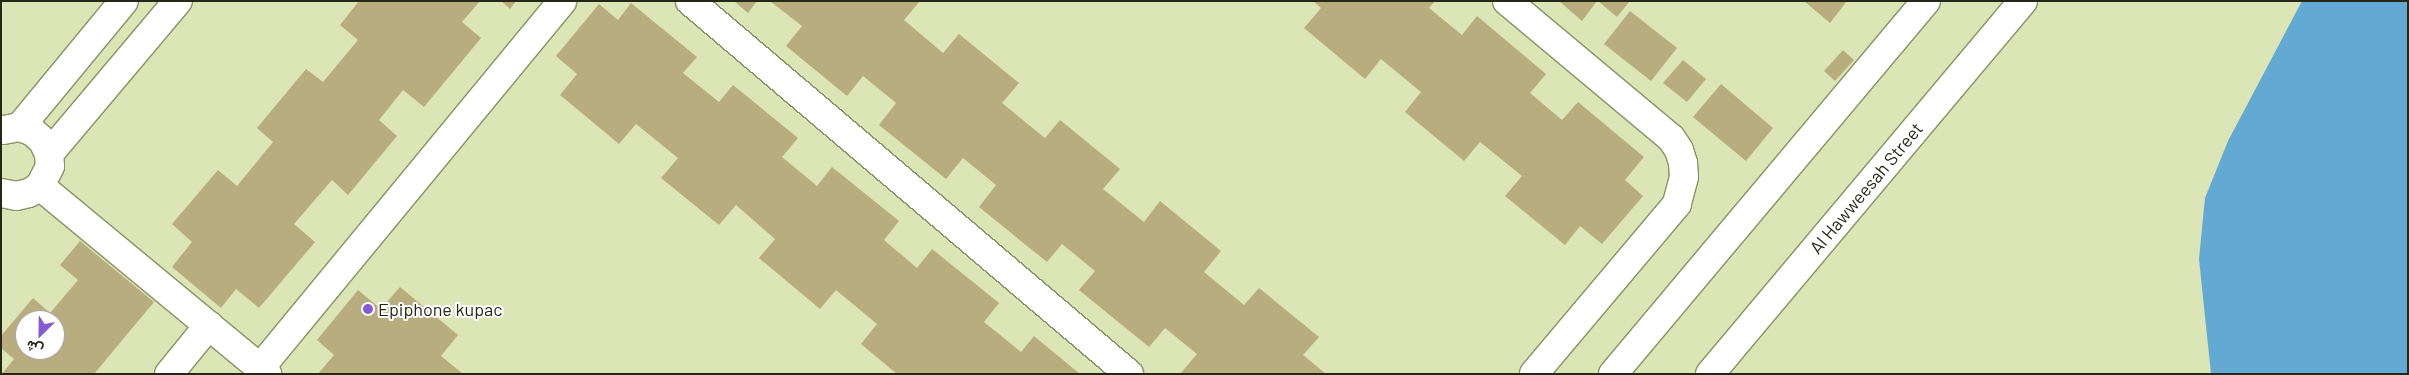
<!DOCTYPE html>
<meta charset="utf-8">
<style>
body{margin:0}
#map{position:relative;width:2409px;height:375px;overflow:hidden;background:#dce5b5;font-family:Barlow,Vazirmatn,sans-serif}
div>[style]{position:absolute}
.water>*{inset:0;background:#62aad4}
.building>*{inset:0;background:#b8ad7e}
.roads{filter:drop-shadow(1px 0 #8a9265) drop-shadow(-1px 0 #8a9265) drop-shadow(0 1px #8a9265) drop-shadow(0 -1px #8a9265)}
.minor>*{height:28px;margin:-14px;padding:0 14px;transform-origin:14px;border-radius:14px;background:#fff}
.dots>*{width:14px;height:14px;translate:-50% -50%;box-sizing:border-box;border:2px solid #fff;border-radius:50%}
span{translate:-50% -50%;white-space:nowrap;text-align:center;line-height:1.15;-webkit-text-stroke:4px #fff;paint-order:stroke}
.street-label{font-size:18px;color:#252816}
.poi-label{font-size:18px;color:#252816}
.left{translate:0 -50%;text-align:left}
.frame{position:absolute;inset:0;border:2px solid #252816;pointer-events:none}
.north{position:absolute;left:15px;top:310px;width:50px;height:50px;box-sizing:border-box;background:#fff;border:1px solid #a8a9a2;border-radius:50%;rotate:203deg;font-size:14px;font-weight:700;line-height:20px;text-align:center;color:#252816}
.north::after{content:'';display:block;margin:auto;width:18px;height:22px;background:#855bd5;clip-path:polygon(50% 0,100% 100%,50% 72%,0 100%)}
</style>
<div id="map">
<div class="water">
<div style="clip-path:polygon(2302px 1px,2408px 1px,2408px 374px,2211px 374px,2199px 259px,2205px 198px,2228px 141px)"></div>
</div>
<div class="building">
<div style="clip-path:polygon(359px 1px,480px 1px,462px 22px,481px 38px,424px 107px,403px 90px,379px 120px,397px 136px,348px 195px,332px 180px,294px 224px,315px 242px,259px 308px,236px 289px,221px 308px,172px 267px,192px 242px,172px 224px,218px 170px,237px 186px,273px 142px,257px 128px,306px 69px,323px 82px,358px 40px,340px 25px)"></div>
<div style="clip-path:polygon(501px 1px,516px 1px,510px 9px)"></div>
<div style="clip-path:polygon(734px 1px,757px 1px,748px 13px)"></div>
<div style="clip-path:polygon(770px 1px,920px 1px,904px 20px,943px 53px,959px 34px,1019px 83px,1002px 103px,1045px 138px,1060px 120px,1120px 169px,1103px 189px,1144px 222px,1160px 201px,1221px 251px,1204px 272px,1244px 305px,1259px 288px,1319px 337px,1303px 355px,1326px 374px,1180px 374px,1197px 354px,1165px 328px,1149px 347px,1079px 290px,1095px 271px,1062px 244px,1047px 262px,979px 207px,996px 185px,963px 158px,946px 179px,879px 125px,896px 103px,863px 76px,847px 96px,786px 46px,802px 26px)"></div>
<div style="clip-path:polygon(1313px 1px,1435px 1px,1429px 8px,1462px 35px,1477px 16px,1546px 74px,1530px 93px,1562px 120px,1578px 102px,1644px 157px,1625px 180px,1643px 196px,1602px 244px,1580px 226px,1565px 245px,1505px 196px,1522px 176px,1480px 142px,1464px 161px,1405px 112px,1421px 92px,1381px 59px,1365px 79px,1304px 28px,1321px 8px)"></div>
<div style="clip-path:polygon(1559px 1px,1597px 1px,1582px 21px)"></div>
<div style="clip-path:polygon(1598px 1px,1630px 1px,1617px 17px)"></div>
<div style="clip-path:polygon(1804px 1px,1847px 1px,1830px 23px)"></div>
<div style="clip-path:polygon(631px 3px,697px 57px,683px 73px,719px 102px,733px 85px,798px 138px,782px 157px,817px 186px,832px 167px,899px 221px,884px 240px,917px 268px,932px 249px,999px 303px,984px 322px,1021px 352px,1034px 336px,1080px 374px,897px 374px,861px 344px,877px 324px,836px 290px,820px 309px,759px 258px,775px 239px,736px 205px,719px 225px,661px 178px,678px 158px,636px 124px,619px 144px,560px 95px,577px 74px,556px 56px,599px 4px,618px 20px)"></div>
<div style="clip-path:polygon(1630px 11px,1677px 48px,1651px 81px,1604px 44px)"></div>
<div style="clip-path:polygon(1843px 50px,1854px 60px,1835px 81px,1824px 71px)"></div>
<div style="clip-path:polygon(1683px 60px,1706px 79px,1687px 102px,1663px 83px)"></div>
<div style="clip-path:polygon(1721px 84px,1773px 128px,1746px 161px,1693px 117px)"></div>
<div style="clip-path:polygon(evenodd,80px 241px,154px 302px,94px 374px,2px 374px,14px 359px,1px 348px,1px 336px,33px 298px,50px 313px,78px 280px,60px 265px,80px 241px,25px 320px,55px 320px,55px 350px,25px 350px,25px 320px)"></div>
<div style="clip-path:polygon(400px 287px,458px 335px,441px 356px,463px 374px,318px 374px,334px 355px,317px 340px,358px 290px,381px 309px)"></div>
</div>
<div class="roads">
<div class="minor">
<div style="left:690px;top:1px;width:576px;rotate:40.35deg"></div>
<div style="left:1507px;top:1px;width:214px;rotate:39.9deg"></div>
<div style="left:1671px;top:138px;width:14px;rotate:56deg"></div>
<div style="left:1679px;top:150px;width:14px;rotate:73deg"></div>
<div style="left:1683px;top:163px;width:14px;rotate:86deg"></div>
<div style="left:1684px;top:177px;width:28px;rotate:105deg"></div>
<div style="left:1677px;top:204px;width:222px;rotate:130.1deg"></div>
<div style="left:20px;top:127px;width:163px;rotate:-50.5deg"></div>
<div style="left:49px;top:154px;width:200px;rotate:-49.9deg"></div>
<div style="left:40px;top:186px;width:295px;rotate:39.6deg"></div>
<div style="left:1px;top:193px;width:15px;rotate:11deg"></div>
<div style="left:16px;top:196px;width:13px;rotate:-13deg"></div>
<div style="left:29px;top:193px;width:13px;rotate:-32deg"></div>
<div style="left:40px;top:186px;width:22px;rotate:-63deg"></div>
<div style="left:50px;top:166px;width:12px;rotate:-95deg"></div>
<div style="left:49px;top:154px;width:14px;rotate:-115deg"></div>
<div style="left:43px;top:141px;width:13px;rotate:-138deg"></div>
<div style="left:33px;top:132px;width:14px;rotate:-159deg"></div>
<div style="left:20px;top:127px;width:17px;rotate:170deg"></div>
<div style="left:260px;top:368px;width:475px;rotate:-50.5deg"></div>
<div style="left:169px;top:374px;width:63px;rotate:-50.8deg"></div>
<div style="left:1613px;top:374px;width:487px;rotate:-50deg"></div>
<div style="left:1710px;top:374px;width:487px;rotate:-50deg"></div>
</div>
</div>
<div class="dots">
<div style="left:368px;top:309px;background:#855bd5"></div>
</div>
<div class="street-label">
<span style="left:1866px;top:188px;rotate:-50deg">Al Hawweesah Street</span>
</div>
<div class="poi-label">
<span class="left" style="left:378px;top:309px">Epiphone kupac</span>
</div>
<div class="frame"></div>
<div class="north">ش</div>
</div>
